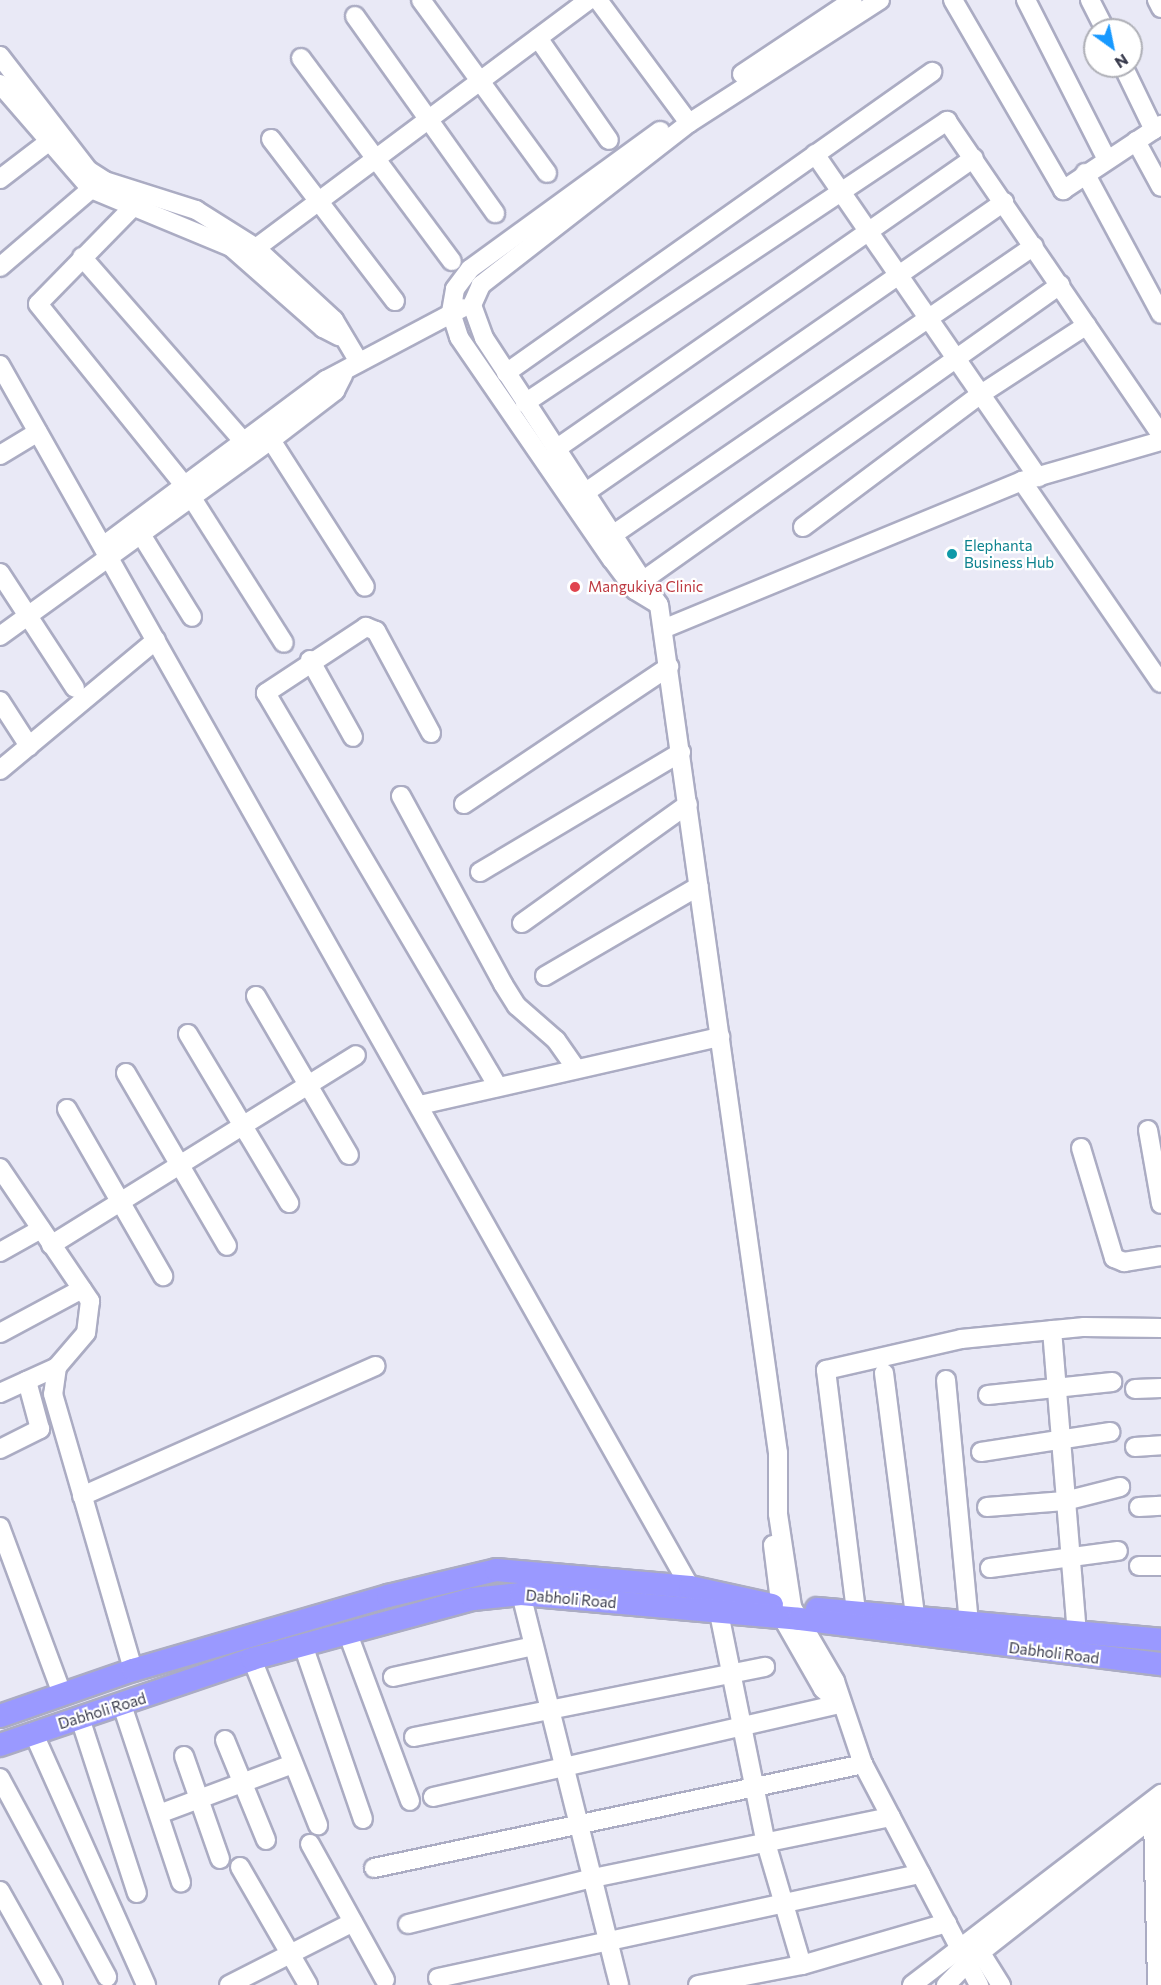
<!DOCTYPE html>
<style>
body{margin:0}
#map{position:relative;width:1161px;height:1985px;overflow:hidden;background:#e9e9f6;font-family:Commissioner,sans-serif}
div>[style]{position:absolute}
.roads{filter:drop-shadow(2px 0 #abacc3) drop-shadow(-2px 0 #abacc3) drop-shadow(0 2px #abacc3) drop-shadow(0 -2px #abacc3)}
.minor>*{height:18px;margin:-9px;padding:0 9px;transform-origin:9px;border-radius:9px;background:#fff}
.major>*{height:22px;margin:-11px;padding:0 11px;transform-origin:11px;border-radius:11px;background:#9a99ff}
.dots>*{width:16px;height:16px;translate:-50% -50%;box-sizing:border-box;border:3px solid #fff;border-radius:50%}
span{translate:-50% -50%;white-space:nowrap;text-align:center;line-height:1.15;-webkit-text-stroke:4.5px #fff;paint-order:stroke}
.culture-label{font-size:15px;color:#0d838f}
.left{translate:0 -50%;text-align:left}
.health-label{font-size:15px;color:#be3a42}
.street-label{font-size:15px;color:#37394b}
.north{position:absolute;left:1083px;top:18px;width:60px;height:60px;box-sizing:border-box;background:#fff;border:2px solid #afb0b7;border-radius:50%;rotate:147deg;font-size:16px;font-weight:700;line-height:24px;text-align:center;color:#37394b}
.north::after{content:'';display:block;margin:auto;width:21px;height:27px;background:#1799ff;clip-path:polygon(50% 0,100% 100%,50% 72%,0 100%)}
</style>
<div id="map">
<div class="roads">
<div class="minor">
<div style="left:421px;top:0;width:214px;rotate:53.9deg"></div>
<div style="left:598px;top:0;width:153px;rotate:53.5deg"></div>
<div style="left:880px;top:0;width:227px;rotate:147.2deg"></div>
<div style="left:689px;top:123px;width:264px;rotate:142.1deg"></div>
<div style="left:481px;top:285px;width:22px;rotate:114deg"></div>
<div style="left:472px;top:305px;width:35px;rotate:70deg"></div>
<div style="left:484px;top:338px;width:319px;rotate:56.8deg"></div>
<div style="left:659px;top:605px;width:856px;rotate:82.01deg"></div>
<div style="left:778px;top:1453px;width:61px;rotate:90deg"></div>
<div style="left:778px;top:1514px;width:94px;rotate:81.4deg"></div>
<div style="left:792px;top:1607px;width:86px;rotate:59.8deg"></div>
<div style="left:835px;top:1681px;width:88px;rotate:71.4deg"></div>
<div style="left:863px;top:1764px;width:250px;rotate:62.3deg"></div>
<div style="left:953px;top:0;width:220px;rotate:59.9deg"></div>
<div style="left:1063px;top:190px;width:118px;rotate:-33.6deg"></div>
<div style="left:1026px;top:0;width:177px;rotate:63.1deg"></div>
<div style="left:1090px;top:0;width:34px;rotate:63deg"></div>
<div style="left:1157px;top:0;width:9px;rotate:63deg"></div>
<div style="left:355px;top:16px;width:242px;rotate:54.6deg"></div>
<div style="left:538px;top:38px;width:124px;rotate:55.2deg"></div>
<div style="left:0;top:56px;width:144px;rotate:52.3deg"></div>
<div style="left:88px;top:170px;width:20px;rotate:33deg"></div>
<div style="left:105px;top:181px;width:96px;rotate:17.7deg"></div>
<div style="left:196px;top:210px;width:71px;rotate:32.3deg"></div>
<div style="left:256px;top:248px;width:106px;rotate:42.7deg"></div>
<div style="left:334px;top:320px;width:49px;rotate:59.2deg"></div>
<div style="left:301px;top:58px;width:253px;rotate:53.4deg"></div>
<div style="left:1123px;top:66px;width:71px;rotate:64.2deg"></div>
<div style="left:742px;top:74px;width:133px;rotate:-33.7deg"></div>
<div style="left:0;top:84px;width:139px;rotate:49.1deg"></div>
<div style="left:91px;top:189px;width:152px;rotate:22.5deg"></div>
<div style="left:231px;top:247px;width:123px;rotate:41.4deg"></div>
<div style="left:323px;top:328px;width:18px;rotate:27deg"></div>
<div style="left:271px;top:139px;width:204px;rotate:52.6deg"></div>
<div style="left:1136px;top:141px;width:52px;rotate:61.5deg"></div>
<div style="left:815px;top:154px;width:393px;rotate:55.4deg"></div>
<div style="left:1085px;top:173px;width:160px;rotate:61.7deg"></div>
<div style="left:0;top:179px;width:59px;rotate:-37.5deg"></div>
<div style="left:132px;top:208px;width:134px;rotate:134.4deg"></div>
<div style="left:38px;top:304px;width:231px;rotate:51.1deg"></div>
<div style="left:183px;top:484px;width:188px;rotate:57.6deg"></div>
<div style="left:256px;top:248px;width:415px;rotate:-36.7deg"></div>
<div style="left:82px;top:257px;width:243px;rotate:48.8deg"></div>
<div style="left:0;top:267px;width:120px;rotate:-40.6deg"></div>
<div style="left:0;top:365px;width:1403px;rotate:60.55deg"></div>
<div style="left:506px;top:373px;width:522px;rotate:-35.24deg"></div>
<div style="left:525px;top:403px;width:508px;rotate:-33.75deg"></div>
<div style="left:947px;top:121px;width:380px;rotate:55.7deg"></div>
<div style="left:271px;top:440px;width:174px;rotate:57.4deg"></div>
<div style="left:556px;top:449px;width:509px;rotate:-34.84deg"></div>
<div style="left:0;top:455px;width:44px;rotate:-31.2deg"></div>
<div style="left:1022px;top:481px;width:245px;rotate:55.5deg"></div>
<div style="left:586px;top:492px;width:509px;rotate:-34.75deg"></div>
<div style="left:803px;top:527px;width:222px;rotate:-36.8deg"></div>
<div style="left:981px;top:394px;width:126px;rotate:-33.1deg"></div>
<div style="left:614px;top:534px;width:509px;rotate:-34.44deg"></div>
<div style="left:142px;top:536px;width:95px;rotate:58.3deg"></div>
<div style="left:103px;top:546px;width:278px;rotate:-36.7deg"></div>
<div style="left:326px;top:380px;width:154px;rotate:-27.9deg"></div>
<div style="left:0;top:573px;width:137px;rotate:56.9deg"></div>
<div style="left:645px;top:579px;width:509px;rotate:-35.32deg"></div>
<div style="left:658px;top:604px;width:27px;rotate:-149deg"></div>
<div style="left:635px;top:590px;width:38px;rotate:-127deg"></div>
<div style="left:612px;top:560px;width:270px;rotate:-124.5deg"></div>
<div style="left:459px;top:337px;width:26px;rotate:-108deg"></div>
<div style="left:451px;top:312px;width:23px;rotate:-80deg"></div>
<div style="left:455px;top:289px;width:25px;rotate:-53deg"></div>
<div style="left:470px;top:269px;width:235px;rotate:-36deg"></div>
<div style="left:663px;top:629px;width:388px;rotate:-22.4deg"></div>
<div style="left:1022px;top:481px;width:145px;rotate:-16.1deg"></div>
<div style="left:0;top:636px;width:334px;rotate:-35.9deg"></div>
<div style="left:271px;top:440px;width:81px;rotate:-37.4deg"></div>
<div style="left:335px;top:391px;width:18px;rotate:-63deg"></div>
<div style="left:310px;top:660px;width:88px;rotate:60.8deg"></div>
<div style="left:0;top:701px;width:54px;rotate:57.2deg"></div>
<div style="left:431px;top:733px;width:116px;rotate:-118.3deg"></div>
<div style="left:376px;top:631px;width:11px;rotate:-158deg"></div>
<div style="left:366px;top:627px;width:120px;rotate:146.6deg"></div>
<div style="left:266px;top:693px;width:457px;rotate:59.5deg"></div>
<div style="left:0;top:770px;width:203px;rotate:-39.8deg"></div>
<div style="left:401px;top:796px;width:214px;rotate:61.5deg"></div>
<div style="left:503px;top:984px;width:26px;rotate:58deg"></div>
<div style="left:517px;top:1006px;width:52px;rotate:41.1deg"></div>
<div style="left:556px;top:1040px;width:35px;rotate:55deg"></div>
<div style="left:464px;top:804px;width:247px;rotate:-33.8deg"></div>
<div style="left:480px;top:872px;width:234px;rotate:-30.8deg"></div>
<div style="left:522px;top:923px;width:204px;rotate:-35.6deg"></div>
<div style="left:545px;top:976px;width:178px;rotate:-30.3deg"></div>
<div style="left:256px;top:996px;width:184px;rotate:59.7deg"></div>
<div style="left:188px;top:1034px;width:197px;rotate:59.1deg"></div>
<div style="left:126px;top:1073px;width:200px;rotate:59.7deg"></div>
<div style="left:420px;top:1105px;width:308px;rotate:-12.8deg"></div>
<div style="left:67px;top:1109px;width:193px;rotate:60.1deg"></div>
<div style="left:1148px;top:1130px;width:75px;rotate:80deg"></div>
<div style="left:1081px;top:1148px;width:115px;rotate:73.3deg"></div>
<div style="left:1114px;top:1258px;width:11px;rotate:22deg"></div>
<div style="left:1124px;top:1262px;width:37px;rotate:-9deg"></div>
<div style="left:0;top:1168px;width:161px;rotate:55.9deg"></div>
<div style="left:90px;top:1301px;width:32px;rotate:97deg"></div>
<div style="left:86px;top:1333px;width:45px;rotate:130.5deg"></div>
<div style="left:57px;top:1367px;width:27px;rotate:98deg"></div>
<div style="left:53px;top:1394px;width:287px;rotate:73.8deg"></div>
<div style="left:51px;top:1245px;width:359px;rotate:-31.9deg"></div>
<div style="left:0;top:1252px;width:47px;rotate:-29.3deg"></div>
<div style="left:1052px;top:1330px;width:303px;rotate:85.3deg"></div>
<div style="left:0;top:1333px;width:93px;rotate:-28.2deg"></div>
<div style="left:884px;top:1373px;width:245px;rotate:82.7deg"></div>
<div style="left:946px;top:1380px;width:243px;rotate:84.6deg"></div>
<div style="left:1135px;top:1389px;width:26px;rotate:-2deg"></div>
<div style="left:0;top:1393px;width:63px;rotate:-24.5deg"></div>
<div style="left:988px;top:1395px;width:125px;rotate:-6deg"></div>
<div style="left:1135px;top:1447px;width:26px;rotate:-4deg"></div>
<div style="left:0;top:1449px;width:45px;rotate:-26.6deg"></div>
<div style="left:40px;top:1429px;width:50px;rotate:-105.2deg"></div>
<div style="left:981px;top:1452px;width:131px;rotate:-8.8deg"></div>
<div style="left:82px;top:1496px;width:321px;rotate:-23.9deg"></div>
<div style="left:987px;top:1507px;width:78px;rotate:-4.4deg"></div>
<div style="left:1065px;top:1501px;width:57px;rotate:-14.3deg"></div>
<div style="left:1139px;top:1507px;width:22px;rotate:-3deg"></div>
<div style="left:0;top:1527px;width:178px;rotate:69.6deg"></div>
<div style="left:773px;top:1545px;width:73px;rotate:82.9deg"></div>
<div style="left:782px;top:1617px;width:83px;rotate:60.3deg"></div>
<div style="left:823px;top:1689px;width:23px;rotate:41deg"></div>
<div style="left:1139px;top:1566px;width:22px"></div>
<div style="left:990px;top:1568px;width:129px;rotate:-7.6deg"></div>
<div style="left:521px;top:1594px;width:403px;rotate:75.9deg"></div>
<div style="left:856px;top:1611px;width:243px;rotate:-97.1deg"></div>
<div style="left:826px;top:1370px;width:139px;rotate:-12.9deg"></div>
<div style="left:961px;top:1339px;width:124px;rotate:-5.6deg"></div>
<div style="left:1084px;top:1327px;width:77px;rotate:0.7deg"></div>
<div style="left:719px;top:1613px;width:235px;rotate:78.5deg"></div>
<div style="left:766px;top:1843px;width:127px;rotate:73.6deg"></div>
<div style="left:348px;top:1634px;width:178px;rotate:69.6deg"></div>
<div style="left:303px;top:1645px;width:184px;rotate:71deg"></div>
<div style="left:252px;top:1659px;width:179px;rotate:68.3deg"></div>
<div style="left:393px;top:1677px;width:144px;rotate:-12.4deg"></div>
<div style="left:122px;top:1705px;width:187px;rotate:71.6deg"></div>
<div style="left:80px;top:1718px;width:184px;rotate:72deg"></div>
<div style="left:33px;top:1732px;width:277px;rotate:65.9deg"></div>
<div style="left:414px;top:1737px;width:358px;rotate:-11.3deg"></div>
<div style="left:225px;top:1740px;width:108px;rotate:67.7deg"></div>
<div style="left:184px;top:1756px;width:109px;rotate:70.7deg"></div>
<div style="left:0;top:1778px;width:226px;rotate:61.7deg"></div>
<div style="left:433px;top:1797px;width:417px;rotate:-12.9deg"></div>
<div style="left:159px;top:1814px;width:143px;rotate:-20.5deg"></div>
<div style="left:1153px;top:1818px;width:167px;rotate:88.6deg"></div>
<div style="left:310px;top:1844px;width:155px;rotate:61.1deg"></div>
<div style="left:240px;top:1867px;width:136px;rotate:60deg"></div>
<div style="left:374px;top:1868px;width:500px;rotate:-12deg"></div>
<div style="left:0;top:1891px;width:108px;rotate:60.6deg"></div>
<div style="left:408px;top:1924px;width:191px;rotate:-14deg"></div>
<div style="left:593px;top:1878px;width:304px;rotate:-11.6deg"></div>
<div style="left:974px;top:1942px;width:51px;rotate:57.9deg"></div>
<div style="left:438px;top:1978px;width:494px;rotate:-12.2deg"></div>
<div style="left:229px;top:1985px;width:139px;rotate:-26.9deg"></div>
<div style="left:698px;top:1985px;width:106px;rotate:-10.9deg"></div>
<div style="left:802px;top:1965px;width:151px;rotate:-16.2deg"></div>
<div style="left:912px;top:1985px;width:314px;rotate:-37.5deg"></div>
<div style="left:946px;top:1985px;width:30px;rotate:-46deg"></div>
<div style="left:967px;top:1963px;width:246px;rotate:-38.1deg"></div>
</div>
<div class="major">
<div style="left:817px;top:1609px;width:345px;rotate:5.1deg"></div>
<div style="left:0;top:1716px;width:141px;rotate:-19.1deg"></div>
<div style="left:133px;top:1670px;width:266px;rotate:-16.2deg"></div>
<div style="left:388px;top:1596px;width:111px;rotate:-13.5deg"></div>
<div style="left:496px;top:1570px;width:195px;rotate:5deg"></div>
<div style="left:690px;top:1587px;width:84px;rotate:12.4deg"></div>
<div style="left:0;top:1745px;width:266px;rotate:-18.8deg"></div>
<div style="left:252px;top:1659px;width:229px;rotate:-15.2deg"></div>
<div style="left:473px;top:1599px;width:48px;rotate:-5.9deg"></div>
<div style="left:521px;top:1594px;width:279px;rotate:5.1deg"></div>
<div style="left:799px;top:1619px;width:365px;rotate:7.1deg"></div>
</div>
</div>
<div class="dots">
<div style="left:952px;top:554px;background:#0f9aa8"></div>
<div style="left:575px;top:587px;background:#e0444e"></div>
</div>
<div class="culture-label">
<span class="left" style="left:964px;top:554px">Elephanta<br>Business Hub</span>
</div>
<div class="health-label">
<span class="left" style="left:588px;top:587px">Mangukiya Clinic</span>
</div>
<div class="street-label">
<span style="left:571px;top:1599px;rotate:5deg">Dabholi Road</span>
<span style="left:1054px;top:1653px;rotate:7deg">Dabholi Road</span>
<span style="left:102px;top:1711px;rotate:-17deg">Dabholi Road</span>
</div>
<div class="north">N</div>
</div>
